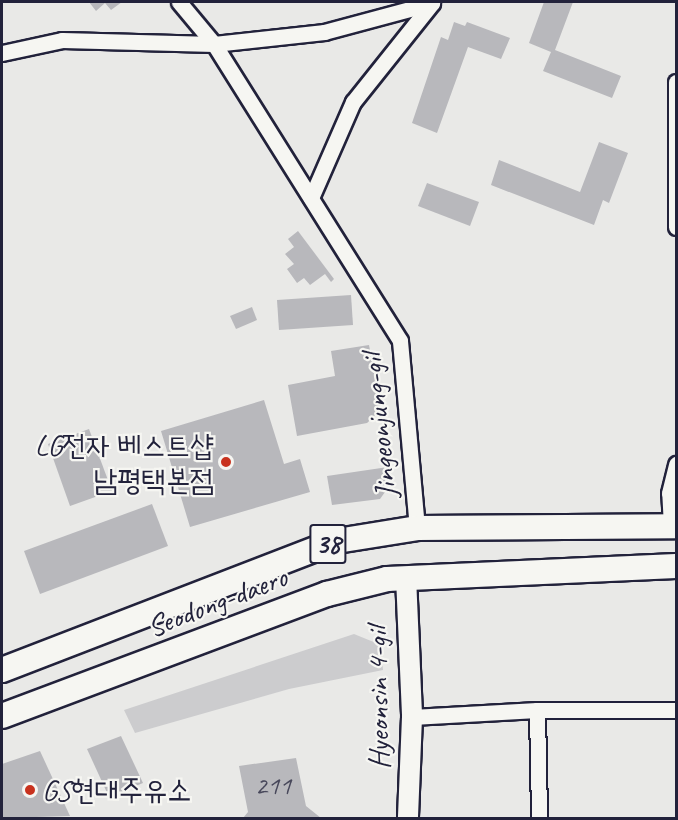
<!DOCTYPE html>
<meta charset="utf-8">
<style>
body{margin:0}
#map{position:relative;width:678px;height:820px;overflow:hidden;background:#e9e9e7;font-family:Caveat,"Poor Story",sans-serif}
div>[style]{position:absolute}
.green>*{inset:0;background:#ccccce}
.building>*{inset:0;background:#b8b8bc}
.roads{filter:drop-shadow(2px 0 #22223b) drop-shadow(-2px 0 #22223b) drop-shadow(0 2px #22223b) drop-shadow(0 -2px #22223b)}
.minor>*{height:15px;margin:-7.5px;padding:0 7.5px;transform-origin:7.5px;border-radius:7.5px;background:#f6f6f2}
.tertiary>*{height:20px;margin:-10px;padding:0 10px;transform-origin:10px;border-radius:10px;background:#f6f6f2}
.primary>*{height:24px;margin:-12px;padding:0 12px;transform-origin:12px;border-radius:12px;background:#f6f6f2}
.dots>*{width:16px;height:16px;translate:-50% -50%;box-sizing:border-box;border:3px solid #f6f6f2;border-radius:50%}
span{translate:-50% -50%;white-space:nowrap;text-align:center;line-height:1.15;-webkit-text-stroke:4.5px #f6f6f2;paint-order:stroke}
.number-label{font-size:27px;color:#48485b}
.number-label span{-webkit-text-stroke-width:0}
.shield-label span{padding:2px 4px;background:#f6f6f2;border:2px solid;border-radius:4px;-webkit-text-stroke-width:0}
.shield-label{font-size:28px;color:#22223b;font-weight:700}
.street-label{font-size:30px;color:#22223b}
.poi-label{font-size:30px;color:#22223b}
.right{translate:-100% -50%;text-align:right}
.left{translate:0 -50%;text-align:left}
.frame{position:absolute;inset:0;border:3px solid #22223b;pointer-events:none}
</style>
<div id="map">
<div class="green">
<div style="clip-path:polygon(354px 634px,381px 645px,383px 670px,289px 689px,135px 733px,124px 710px)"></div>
</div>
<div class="building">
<div style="clip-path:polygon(89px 2px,122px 2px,111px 10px,105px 3px,96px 11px)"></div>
<div style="clip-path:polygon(544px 2px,573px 2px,555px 50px,621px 76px,612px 98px,543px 71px,551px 52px,529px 43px)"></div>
<div style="clip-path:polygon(454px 22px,465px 26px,467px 22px,510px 38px,501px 59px,468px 47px,437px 133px,412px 123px,441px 37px,448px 40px)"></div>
<div style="clip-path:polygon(599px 142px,628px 153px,609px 203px,603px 200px,594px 225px,491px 185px,499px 160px,580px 192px)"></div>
<div style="clip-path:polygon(427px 183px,479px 202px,470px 226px,418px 206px)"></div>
<div style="clip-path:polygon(298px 231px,334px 279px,331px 282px,325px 274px,310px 285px,304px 278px,297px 283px,287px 269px,294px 264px,285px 254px,294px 247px,288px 239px)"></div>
<div style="clip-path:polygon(351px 295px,353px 325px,279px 330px,277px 300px)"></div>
<div style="clip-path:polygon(252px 307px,257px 320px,236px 329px,230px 316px)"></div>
<div style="clip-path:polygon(369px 345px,381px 410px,367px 423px,297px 436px,288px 385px,335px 376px,331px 351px)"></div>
<div style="clip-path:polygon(264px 400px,284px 464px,300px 459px,310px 492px,190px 527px,161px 431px)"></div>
<div style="clip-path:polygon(89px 429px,112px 491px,70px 506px,48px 444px)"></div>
<div style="clip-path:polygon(388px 467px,390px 485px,380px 499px,332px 505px,327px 476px)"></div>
<div style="clip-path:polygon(152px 504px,168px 546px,40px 594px,24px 551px)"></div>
<div style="clip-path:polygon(121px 736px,143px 783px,109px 797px,87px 749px)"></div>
<div style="clip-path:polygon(40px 751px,70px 816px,2px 818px,2px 764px)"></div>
<div style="clip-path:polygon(296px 758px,306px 806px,321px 818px,243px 818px,248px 812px,239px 766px)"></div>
</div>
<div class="roads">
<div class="minor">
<div style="left:179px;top:2px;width:55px;rotate:50.2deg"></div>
<div style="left:214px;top:44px;width:350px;rotate:57.9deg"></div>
<div style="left:400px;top:341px;width:188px;rotate:84.8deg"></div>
<div style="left:2px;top:53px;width:61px;rotate:-12.2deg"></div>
<div style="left:62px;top:40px;width:152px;rotate:1.5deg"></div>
<div style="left:214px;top:44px;width:111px;rotate:-6.2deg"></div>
<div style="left:324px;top:32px;width:112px;rotate:-15deg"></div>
<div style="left:676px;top:82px;width:145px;rotate:90deg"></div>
<div style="left:311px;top:198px;width:105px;rotate:-66.4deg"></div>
<div style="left:353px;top:102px;width:127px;rotate:-51.4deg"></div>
<div style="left:671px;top:526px;width:33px;rotate:-93deg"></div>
<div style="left:669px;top:493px;width:30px;rotate:-76deg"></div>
<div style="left:537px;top:710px;width:108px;rotate:88.9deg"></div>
<div style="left:412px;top:717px;width:125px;rotate:-3.2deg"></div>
<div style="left:537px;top:710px;width:139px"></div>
</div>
<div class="tertiary">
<div style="left:406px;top:577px;width:140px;rotate:87.5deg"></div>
<div style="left:412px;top:717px;width:101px;rotate:92.3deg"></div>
</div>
<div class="primary">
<div style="left:2px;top:670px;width:359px;rotate:-21.1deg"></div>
<div style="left:337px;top:541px;width:81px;rotate:-9.2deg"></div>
<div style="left:417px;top:528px;width:259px;rotate:-0.4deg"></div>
<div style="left:2px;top:716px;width:347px;rotate:-20.6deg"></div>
<div style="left:327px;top:594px;width:62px;rotate:-14deg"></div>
<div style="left:387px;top:579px;width:289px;rotate:-2.6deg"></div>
</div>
</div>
<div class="dots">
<div style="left:226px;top:462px;background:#c8321e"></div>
<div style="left:30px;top:790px;background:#c8321e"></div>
</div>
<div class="number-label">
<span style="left:273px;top:786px">211</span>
</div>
<div class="shield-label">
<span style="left:328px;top:544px">38</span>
</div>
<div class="street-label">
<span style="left:379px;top:426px;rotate:-96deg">Jingeonjung-gil</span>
<span style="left:217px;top:602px;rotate:-21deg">Seodong-daero</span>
<span style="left:378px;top:698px;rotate:-91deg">Hyeonsin 4-gil</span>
</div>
<div class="poi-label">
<span class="right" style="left:214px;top:462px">LG전자 베스트샵<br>남평택본점</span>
<span class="left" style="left:42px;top:790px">GS현대주유소</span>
</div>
<div class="frame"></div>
</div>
